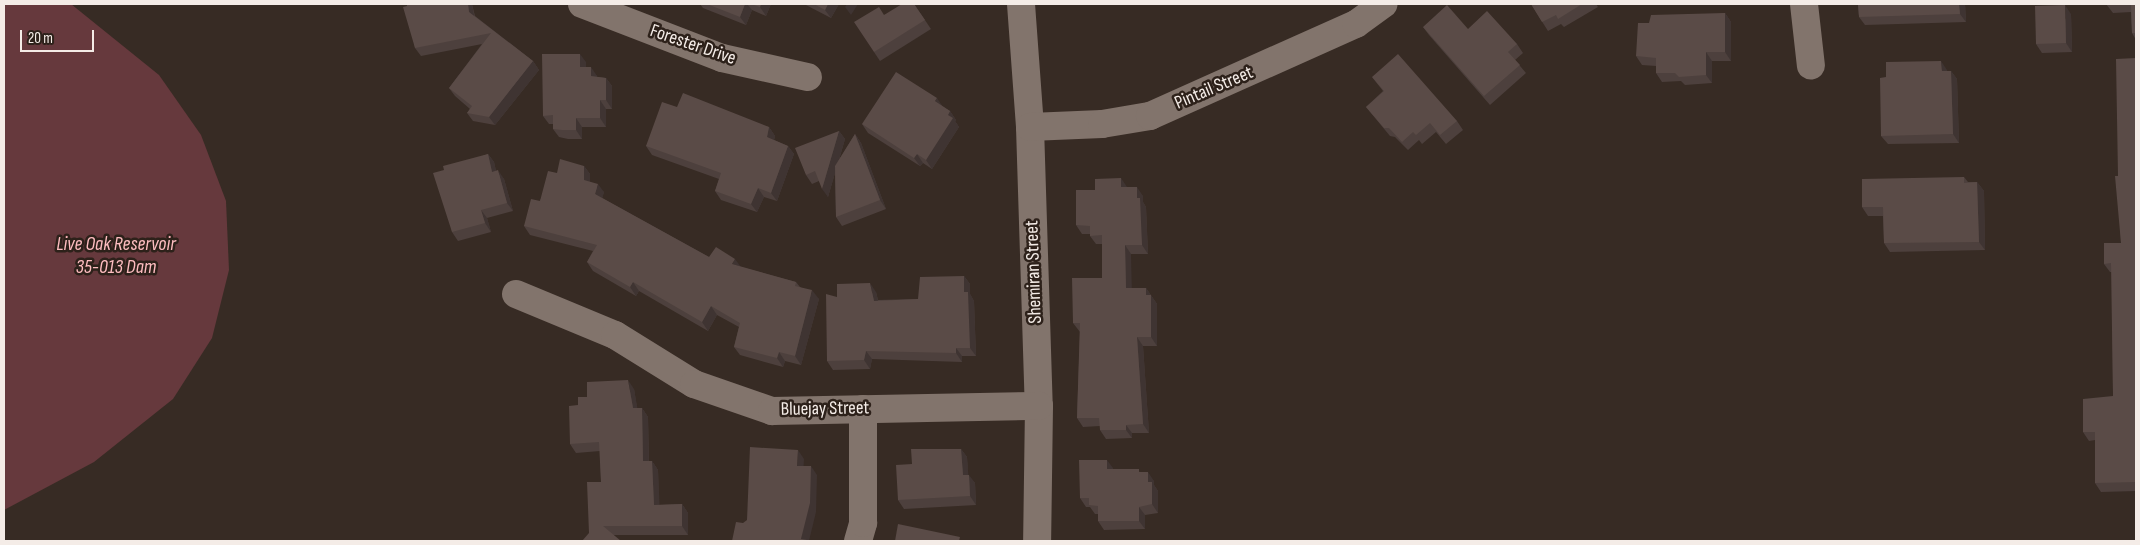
<!DOCTYPE html>
<style>
body{margin:0}
#map{position:relative;width:2140px;height:545px;overflow:hidden;background:#372b24;font-family:"Sofia Sans Condensed",sans-serif}
div>[style]{position:absolute}
.water>*{inset:0;background:#66393d}
.minor>*{height:28px;margin:-14px;padding:0 14px;transform-origin:14px;border-radius:14px;background:#82746c}
.wall>*{inset:0;background:#4d403d}
.shaded-wall>*{inset:0;background:#3f3432}
.building>*{inset:0;background:#5a4b47}
span{translate:-50% -50%;white-space:nowrap;text-align:center;line-height:1.15;-webkit-text-stroke:5px #2d211a;paint-order:stroke}
.street-label{font-size:19px;color:#f4ece7}
.water-label{font-size:20px;color:#febdc0;font-style:italic}
.frame{position:absolute;inset:0;border:5px solid #f4ece7;pointer-events:none}
.scale{position:absolute;left:20px;top:30px;width:74px;height:22px;box-sizing:border-box;border:2px solid #f4ece7;border-top:0;padding-left:6px;font-size:15px;line-height:18px;white-space:nowrap;color:#f4ece7;-webkit-text-stroke:4px #2d211a;paint-order:stroke}
</style>
<div id="map">
<div class="water">
<div style="clip-path:polygon(4px 4px,71px 4px,159px 75px,201px 135px,226px 201px,229px 270px,212px 338px,173px 399px,94px 462px,4px 510px)"></div>
</div>
<div class="minor">
<div style="left:582px;top:4px;width:150px;rotate:21.1deg"></div>
<div style="left:722px;top:58px;width:88px;rotate:12.5deg"></div>
<div style="left:1021px;top:4px;width:123px;rotate:85.8deg"></div>
<div style="left:1030px;top:127px;width:279px;rotate:88.2deg"></div>
<div style="left:1039px;top:406px;width:135px;rotate:90.8deg"></div>
<div style="left:1804px;top:4px;width:62px;rotate:83.6deg"></div>
<div style="left:1030px;top:127px;width:72px;rotate:-2.4deg"></div>
<div style="left:1102px;top:124px;width:49px;rotate:-9.5deg"></div>
<div style="left:1150px;top:116px;width:226px;rotate:-24.1deg"></div>
<div style="left:1356px;top:24px;width:34px;rotate:-36deg"></div>
<div style="left:516px;top:294px;width:107px;rotate:22.5deg"></div>
<div style="left:615px;top:335px;width:93px;rotate:31.8deg"></div>
<div style="left:694px;top:384px;width:83px;rotate:19.1deg"></div>
<div style="left:772px;top:411px;width:267px;rotate:-1.1deg"></div>
<div style="left:858px;top:541px;width:19px;rotate:-74deg"></div>
<div style="left:863px;top:523px;width:114px;rotate:-90deg"></div>
</div>
<div class="wall">
<div style="clip-path:polygon(407px 4px,472px 4px,475px 16px,533px 61px,539px 70px,495px 125px,473px 121px,467px 113px,470px 109px,455px 96px,449px 88px,482px 44px,421px 56px,415px 48px)"></div>
<div style="clip-path:polygon(700px 4px,771px 4px,766px 16px,752px 10px,746px 25px,703px 8px)"></div>
<div style="clip-path:polygon(804px 4px,839px 4px,831px 18px)"></div>
<div style="clip-path:polygon(914px 4px,931px 29px,880px 61px,874px 52px,884px 15px)"></div>
<div style="clip-path:polygon(1531px 4px,1596px 4px,1598px 7px,1564px 27px,1561px 24px,1548px 31px)"></div>
<div style="clip-path:polygon(1858px 4px,1965px 4px,1966px 22px,1865px 25px,1859px 17px)"></div>
<div style="clip-path:polygon(2106px 4px,2136px 4px,2136px 40px,2132px 33px,2131px 12px,2113px 13px)"></div>
<div style="clip-path:polygon(1725px 13px,1731px 22px,1731px 61px,1712px 61px,1712px 83px,1685px 85px,1681px 81px,1662px 82px,1656px 73px,1656px 66px,1642px 65px,1636px 56px,1649px 23px)"></div>
<div style="clip-path:polygon(2071px 14px,2072px 52px,2042px 53px,2036px 44px)"></div>
<div style="clip-path:polygon(1423px 27px,1468px 29px,1517px 44px,1523px 53px,1515px 60px,1526px 73px,1490px 105px,1429px 35px)"></div>
<div style="clip-path:polygon(2136px 58px,2136px 491px,2101px 492px,2095px 483px,2095px 440px,2089px 441px,2083px 432px,2113px 396px,2112px 272px,2110px 272px,2104px 264px,2121px 243px,2118px 176px)"></div>
<div style="clip-path:polygon(586px 62px,586px 67px,597px 76px,597px 77px,606px 78px,612px 86px,612px 109px,606px 109px,606px 127px,582px 127px,582px 139px,568px 139px,559px 137px,553px 129px,553px 124px,549px 124px,543px 116px)"></div>
<div style="clip-path:polygon(1947px 70px,1947px 71px,1951px 71px,1957px 79px,1959px 143px,1888px 144px,1881px 136px)"></div>
<div style="clip-path:polygon(1372px 77px,1457px 121px,1463px 130px,1446px 144px,1436px 132px,1422px 144px,1419px 140px,1408px 150px,1395px 137px,1390px 136px,1366px 107px,1383px 91px)"></div>
<div style="clip-path:polygon(677px 107px,769px 127px,775px 136px,774px 140px,788px 146px,794px 154px,777px 201px,764px 197px,757px 212px,721px 200px,715px 191px,719px 179px,652px 155px,646px 146px)"></div>
<div style="clip-path:polygon(943px 107px,950px 111px,956px 120px,955px 121px,959px 127px,932px 169px,923px 163px,920px 166px,868px 133px,862px 124px)"></div>
<div style="clip-path:polygon(839px 131px,845px 139px,839px 160px,855px 134px,861px 143px,886px 209px,842px 226px,836px 217px,835px 173px,828px 197px,819px 181px,812px 184px,806px 175px)"></div>
<div style="clip-path:polygon(488px 154px,494px 162px,496px 171px,504px 179px,513px 211px,487px 218px,491px 232px,458px 241px,452px 232px,444px 170px)"></div>
<div style="clip-path:polygon(584px 166px,590px 174px,590px 182px,604px 192px,602px 198px,709px 257px,741px 267px,796px 282px,800px 287px,819px 299px,801px 365px,785px 361px,783px 367px,740px 355px,734px 347px,739px 327px,717px 315px,708px 331px,639px 291px,636px 296px,593px 271px,587px 262px,593px 251px,530px 235px,524px 226px,557px 173px)"></div>
<div style="clip-path:polygon(1964px 177px,1968px 182px,1977px 182px,1984px 191px,1985px 250px,1890px 252px,1884px 243px,1883px 216px,1868px 216px,1862px 207px)"></div>
<div style="clip-path:polygon(1127px 187px,1143px 196px,1143px 202px,1146px 207px,1148px 254px,1131px 254px,1131px 288px,1146px 288px,1157px 304px,1157px 346px,1143px 346px,1149px 433px,1132px 433px,1132px 438px,1106px 439px,1100px 430px,1100px 426px,1083px 427px,1077px 418px,1080px 332px,1073px 323px,1102px 278px,1102px 244px,1096px 244px,1090px 236px,1090px 234px,1082px 234px,1076px 225px,1095px 190px)"></div>
<div style="clip-path:polygon(964px 276px,970px 284px,970px 294px,974px 301px,976px 356px,962px 356px,962px 362px,872px 359px,870px 369px,833px 370px,827px 361px,837px 297px,876px 292px,878px 300px,918px 299px)"></div>
<div style="clip-path:polygon(634px 389px,637px 408px,642px 408px,648px 417px,649px 461px,652px 461px,658px 470px,659px 505px,682px 504px,688px 513px,688px 535px,613px 535px,589px 533px,601px 482px,600px 451px,576px 453px,570px 444px,578px 405px,587px 397px)"></div>
<div style="clip-path:polygon(961px 449px,967px 457px,968px 475px,975px 483px,976px 505px,904px 509px,898px 500px,912px 464px)"></div>
<div style="clip-path:polygon(1113px 468px,1113px 469px,1141px 472px,1154px 481px,1154px 485px,1158px 491px,1158px 513px,1145px 515px,1145px 529px,1104px 530px,1098px 521px,1098px 514px,1095px 514px,1090px 507px,1086px 507px,1080px 498px)"></div>
</div>
<div class="shaded-wall">
<div style="clip-path:polygon(468px 4px,472px 4px,475px 20px,469px 12px)"></div>
<div style="clip-path:polygon(745px 4px,747px 4px,752px 10px,746px 25px,740px 17px)"></div>
<div style="clip-path:polygon(761px 4px,771px 4px,766px 16px,760px 7px)"></div>
<div style="clip-path:polygon(828px 4px,839px 4px,831px 18px,825px 10px)"></div>
<div style="clip-path:polygon(847px 4px,858px 4px,851px 15px,845px 7px)"></div>
<div style="clip-path:polygon(1959px 4px,1965px 4px,1966px 22px,1960px 14px)"></div>
<div style="clip-path:polygon(2065px 5px,2071px 14px,2072px 52px,2066px 43px)"></div>
<div style="clip-path:polygon(1725px 13px,1731px 22px,1731px 61px,1725px 52px)"></div>
<div style="clip-path:polygon(1706px 52px,1712px 61px,1712px 83px,1706px 75px)"></div>
<div style="clip-path:polygon(580px 54px,586px 62px,586px 76px,580px 67px)"></div>
<div style="clip-path:polygon(533px 61px,539px 70px,495px 125px,489px 117px)"></div>
<div style="clip-path:polygon(1941px 61px,1947px 70px,1948px 80px,1942px 71px)"></div>
<div style="clip-path:polygon(591px 67px,597px 76px,597px 84px,591px 76px)"></div>
<div style="clip-path:polygon(1951px 71px,1957px 79px,1959px 143px,1953px 134px)"></div>
<div style="clip-path:polygon(606px 78px,612px 86px,612px 109px,606px 100px)"></div>
<div style="clip-path:polygon(937px 98px,943px 107px,935px 101px)"></div>
<div style="clip-path:polygon(600px 100px,606px 109px,606px 127px,600px 118px)"></div>
<div style="clip-path:polygon(950px 111px,956px 120px,955px 121px,959px 127px,932px 169px,926px 160px)"></div>
<div style="clip-path:polygon(576px 118px,582px 127px,582px 139px,576px 130px)"></div>
<div style="clip-path:polygon(769px 127px,775px 136px,773px 146px,767px 137px)"></div>
<div style="clip-path:polygon(839px 131px,845px 139px,828px 197px,822px 189px)"></div>
<div style="clip-path:polygon(855px 134px,861px 143px,886px 209px,880px 200px)"></div>
<div style="clip-path:polygon(788px 146px,794px 154px,777px 201px,771px 193px)"></div>
<div style="clip-path:polygon(488px 154px,494px 162px,498px 180px,492px 172px)"></div>
<div style="clip-path:polygon(917px 154px,923px 163px,920px 166px,914px 158px)"></div>
<div style="clip-path:polygon(584px 166px,590px 174px,590px 189px,584px 180px)"></div>
<div style="clip-path:polygon(498px 170px,504px 179px,513px 211px,507px 203px)"></div>
<div style="clip-path:polygon(1121px 178px,1127px 187px,1121px 187px)"></div>
<div style="clip-path:polygon(1977px 182px,1984px 191px,1985px 250px,1979px 242px)"></div>
<div style="clip-path:polygon(598px 184px,604px 192px,601px 203px,595px 194px)"></div>
<div style="clip-path:polygon(1137px 187px,1143px 196px,1143px 202px,1146px 207px,1148px 254px,1142px 245px,1137px 198px)"></div>
<div style="clip-path:polygon(758px 188px,764px 197px,757px 212px,751px 204px)"></div>
<div style="clip-path:polygon(481px 210px,487px 218px,491px 232px,485px 223px)"></div>
<div style="clip-path:polygon(1125px 245px,1131px 254px,1132px 297px,1126px 288px)"></div>
<div style="clip-path:polygon(735px 259px,741px 267px,732px 264px)"></div>
<div style="clip-path:polygon(964px 276px,970px 284px,970px 294px,974px 301px,976px 356px,970px 348px,964px 292px)"></div>
<div style="clip-path:polygon(633px 282px,639px 291px,636px 296px,630px 287px)"></div>
<div style="clip-path:polygon(870px 283px,876px 292px,880px 309px,874px 301px)"></div>
<div style="clip-path:polygon(1146px 288px,1157px 304px,1157px 346px,1151px 337px,1146px 295px)"></div>
<div style="clip-path:polygon(812px 290px,819px 299px,801px 365px,795px 356px)"></div>
<div style="clip-path:polygon(711px 306px,717px 315px,708px 331px,702px 322px)"></div>
<div style="clip-path:polygon(1137px 337px,1143px 346px,1149px 433px,1143px 424px)"></div>
<div style="clip-path:polygon(956px 348px,962px 356px,962px 362px,956px 353px)"></div>
<div style="clip-path:polygon(866px 351px,872px 359px,870px 369px,864px 360px)"></div>
<div style="clip-path:polygon(779px 352px,785px 361px,783px 367px,777px 358px)"></div>
<div style="clip-path:polygon(628px 380px,634px 389px,639px 417px,633px 408px)"></div>
<div style="clip-path:polygon(642px 408px,648px 417px,649px 470px,643px 461px)"></div>
<div style="clip-path:polygon(1126px 425px,1132px 433px,1132px 438px,1126px 430px)"></div>
<div style="clip-path:polygon(961px 449px,967px 457px,969px 483px,963px 475px)"></div>
<div style="clip-path:polygon(798px 450px,804px 459px,803px 474px,797px 466px)"></div>
<div style="clip-path:polygon(1107px 460px,1113px 468px,1113px 478px,1107px 469px)"></div>
<div style="clip-path:polygon(652px 461px,658px 470px,660px 514px,654px 505px)"></div>
<div style="clip-path:polygon(811px 466px,817px 475px,816px 512px,809px 541px,803px 541px,801px 539px)"></div>
<div style="clip-path:polygon(1148px 472px,1154px 481px,1154px 485px,1158px 491px,1158px 513px,1152px 504px,1148px 482px)"></div>
<div style="clip-path:polygon(969px 475px,975px 483px,976px 505px,970px 496px)"></div>
<div style="clip-path:polygon(682px 504px,688px 513px,688px 535px,682px 526px)"></div>
<div style="clip-path:polygon(1139px 507px,1145px 515px,1145px 529px,1139px 521px)"></div>
</div>
<div class="building">
<div style="clip-path:polygon(407px 4px,468px 4px,469px 12px,533px 61px,489px 117px,467px 113px,472px 106px,449px 88px,491px 33px,415px 48px,403px 7px,407px 6px)"></div>
<div style="clip-path:polygon(707px 4px,745px 4px,740px 17px)"></div>
<div style="clip-path:polygon(751px 4px,761px 4px,760px 7px)"></div>
<div style="clip-path:polygon(814px 4px,828px 4px,825px 10px)"></div>
<div style="clip-path:polygon(902px 4px,914px 4px,925px 20px,874px 52px,854px 22px,879px 7px,884px 15px)"></div>
<div style="clip-path:polygon(1531px 4px,1582px 4px,1558px 19px,1556px 15px,1542px 22px)"></div>
<div style="clip-path:polygon(1858px 4px,1959px 4px,1960px 14px,1859px 17px)"></div>
<div style="clip-path:polygon(2131px 4px,2136px 4px,2136px 33px,2132px 33px)"></div>
<div style="clip-path:polygon(1447px 5px,1468px 29px,1487px 11px,1517px 44px,1508px 52px,1520px 65px,1484px 96px,1423px 27px)"></div>
<div style="clip-path:polygon(2065px 5px,2066px 43px,2036px 44px,2035px 6px)"></div>
<div style="clip-path:polygon(1725px 13px,1725px 52px,1706px 52px,1706px 75px,1679px 77px,1675px 73px,1656px 73px,1656px 58px,1636px 56px,1638px 23px,1649px 23px,1651px 15px)"></div>
<div style="clip-path:polygon(542px 54px,580px 54px,580px 67px,591px 67px,591px 76px,606px 78px,606px 100px,600px 100px,600px 118px,576px 118px,576px 130px,562px 130px,553px 129px,553px 115px,543px 116px)"></div>
<div style="clip-path:polygon(1398px 54px,1457px 121px,1440px 135px,1430px 123px,1416px 135px,1413px 132px,1402px 142px,1389px 128px,1384px 128px,1366px 107px,1384px 91px,1372px 77px)"></div>
<div style="clip-path:polygon(2136px 58px,2136px 482px,2095px 483px,2095px 432px,2083px 432px,2083px 399px,2113px 396px,2111px 263px,2104px 264px,2104px 243px,2121px 243px,2115px 176px,2118px 176px,2116px 59px)"></div>
<div style="clip-path:polygon(1941px 61px,1942px 71px,1951px 71px,1953px 134px,1881px 136px,1880px 78px,1886px 77px,1886px 62px)"></div>
<div style="clip-path:polygon(896px 72px,937px 98px,935px 101px,950px 111px,948px 115px,953px 118px,926px 160px,917px 154px,914px 158px,862px 124px)"></div>
<div style="clip-path:polygon(683px 93px,769px 127px,767px 137px,788px 146px,771px 193px,758px 188px,751px 204px,715px 191px,721px 173px,646px 146px,662px 102px,677px 107px)"></div>
<div style="clip-path:polygon(839px 131px,822px 189px,815px 171px,806px 175px,795px 148px)"></div>
<div style="clip-path:polygon(855px 134px,880px 200px,836px 217px,835px 166px)"></div>
<div style="clip-path:polygon(488px 154px,492px 172px,498px 170px,507px 203px,481px 210px,485px 223px,452px 232px,433px 173px,444px 170px,443px 166px)"></div>
<div style="clip-path:polygon(560px 159px,584px 166px,584px 180px,598px 184px,595px 194px,709px 257px,716px 247px,735px 259px,732px 264px,796px 282px,795px 286px,812px 290px,795px 356px,779px 352px,777px 358px,734px 347px,740px 323px,711px 306px,702px 322px,633px 282px,630px 287px,587px 262px,597px 245px,524px 226px,531px 199px,540px 201px,548px 171px,557px 173px)"></div>
<div style="clip-path:polygon(1964px 177px,1964px 183px,1977px 182px,1979px 242px,1884px 243px,1883px 207px,1862px 207px,1862px 179px)"></div>
<div style="clip-path:polygon(1121px 178px,1121px 187px,1137px 187px,1137px 198px,1140px 198px,1142px 245px,1125px 245px,1126px 288px,1146px 288px,1146px 295px,1151px 295px,1151px 337px,1137px 337px,1143px 424px,1126px 425px,1126px 430px,1100px 430px,1099px 418px,1077px 418px,1080px 323px,1073px 323px,1072px 278px,1102px 278px,1102px 235px,1090px 236px,1090px 226px,1076px 225px,1076px 190px,1095px 190px,1095px 179px)"></div>
<div style="clip-path:polygon(964px 276px,964px 292px,968px 292px,970px 348px,956px 348px,956px 353px,866px 351px,864px 360px,827px 361px,826px 294px,837px 297px,837px 284px,870px 283px,874px 301px,918px 299px,920px 277px)"></div>
<div style="clip-path:polygon(628px 380px,633px 408px,642px 408px,643px 461px,652px 461px,654px 505px,682px 504px,682px 526px,603px 526px,621px 541px,582px 541px,589px 533px,587px 482px,601px 482px,599px 442px,570px 444px,569px 406px,578px 405px,578px 397px,587px 397px,587px 382px)"></div>
<div style="clip-path:polygon(750px 447px,798px 450px,797px 466px,811px 466px,810px 503px,801px 539px,807px 540px,806px 541px,732px 541px,736px 522px,743px 523px,747px 520px)"></div>
<div style="clip-path:polygon(911px 449px,961px 449px,963px 475px,969px 475px,970px 496px,898px 500px,896px 465px,912px 464px)"></div>
<div style="clip-path:polygon(1079px 460px,1107px 460px,1107px 469px,1139px 469px,1139px 472px,1148px 472px,1148px 482px,1152px 482px,1152px 504px,1139px 507px,1139px 521px,1098px 521px,1098px 506px,1089px 505px,1089px 498px,1080px 498px)"></div>
<div style="clip-path:polygon(898px 524px,960px 537px,959px 541px,895px 541px)"></div>
</div>
<div class="street-label">
<span style="left:693px;top:45px;rotate:19deg">Forester Drive</span>
<span style="left:1214px;top:88px;rotate:-23deg">Pintail Street</span>
<span style="left:1034px;top:272px;rotate:-92deg">Shemiran Street</span>
<span style="left:825px;top:409px;rotate:-1deg">Bluejay Street</span>
</div>
<div class="water-label">
<span style="left:116px;top:256px">Live Oak Reservoir<br>35-013 Dam</span>
</div>
<div class="frame"></div>
<div class="scale">20 m</div>
</div>
